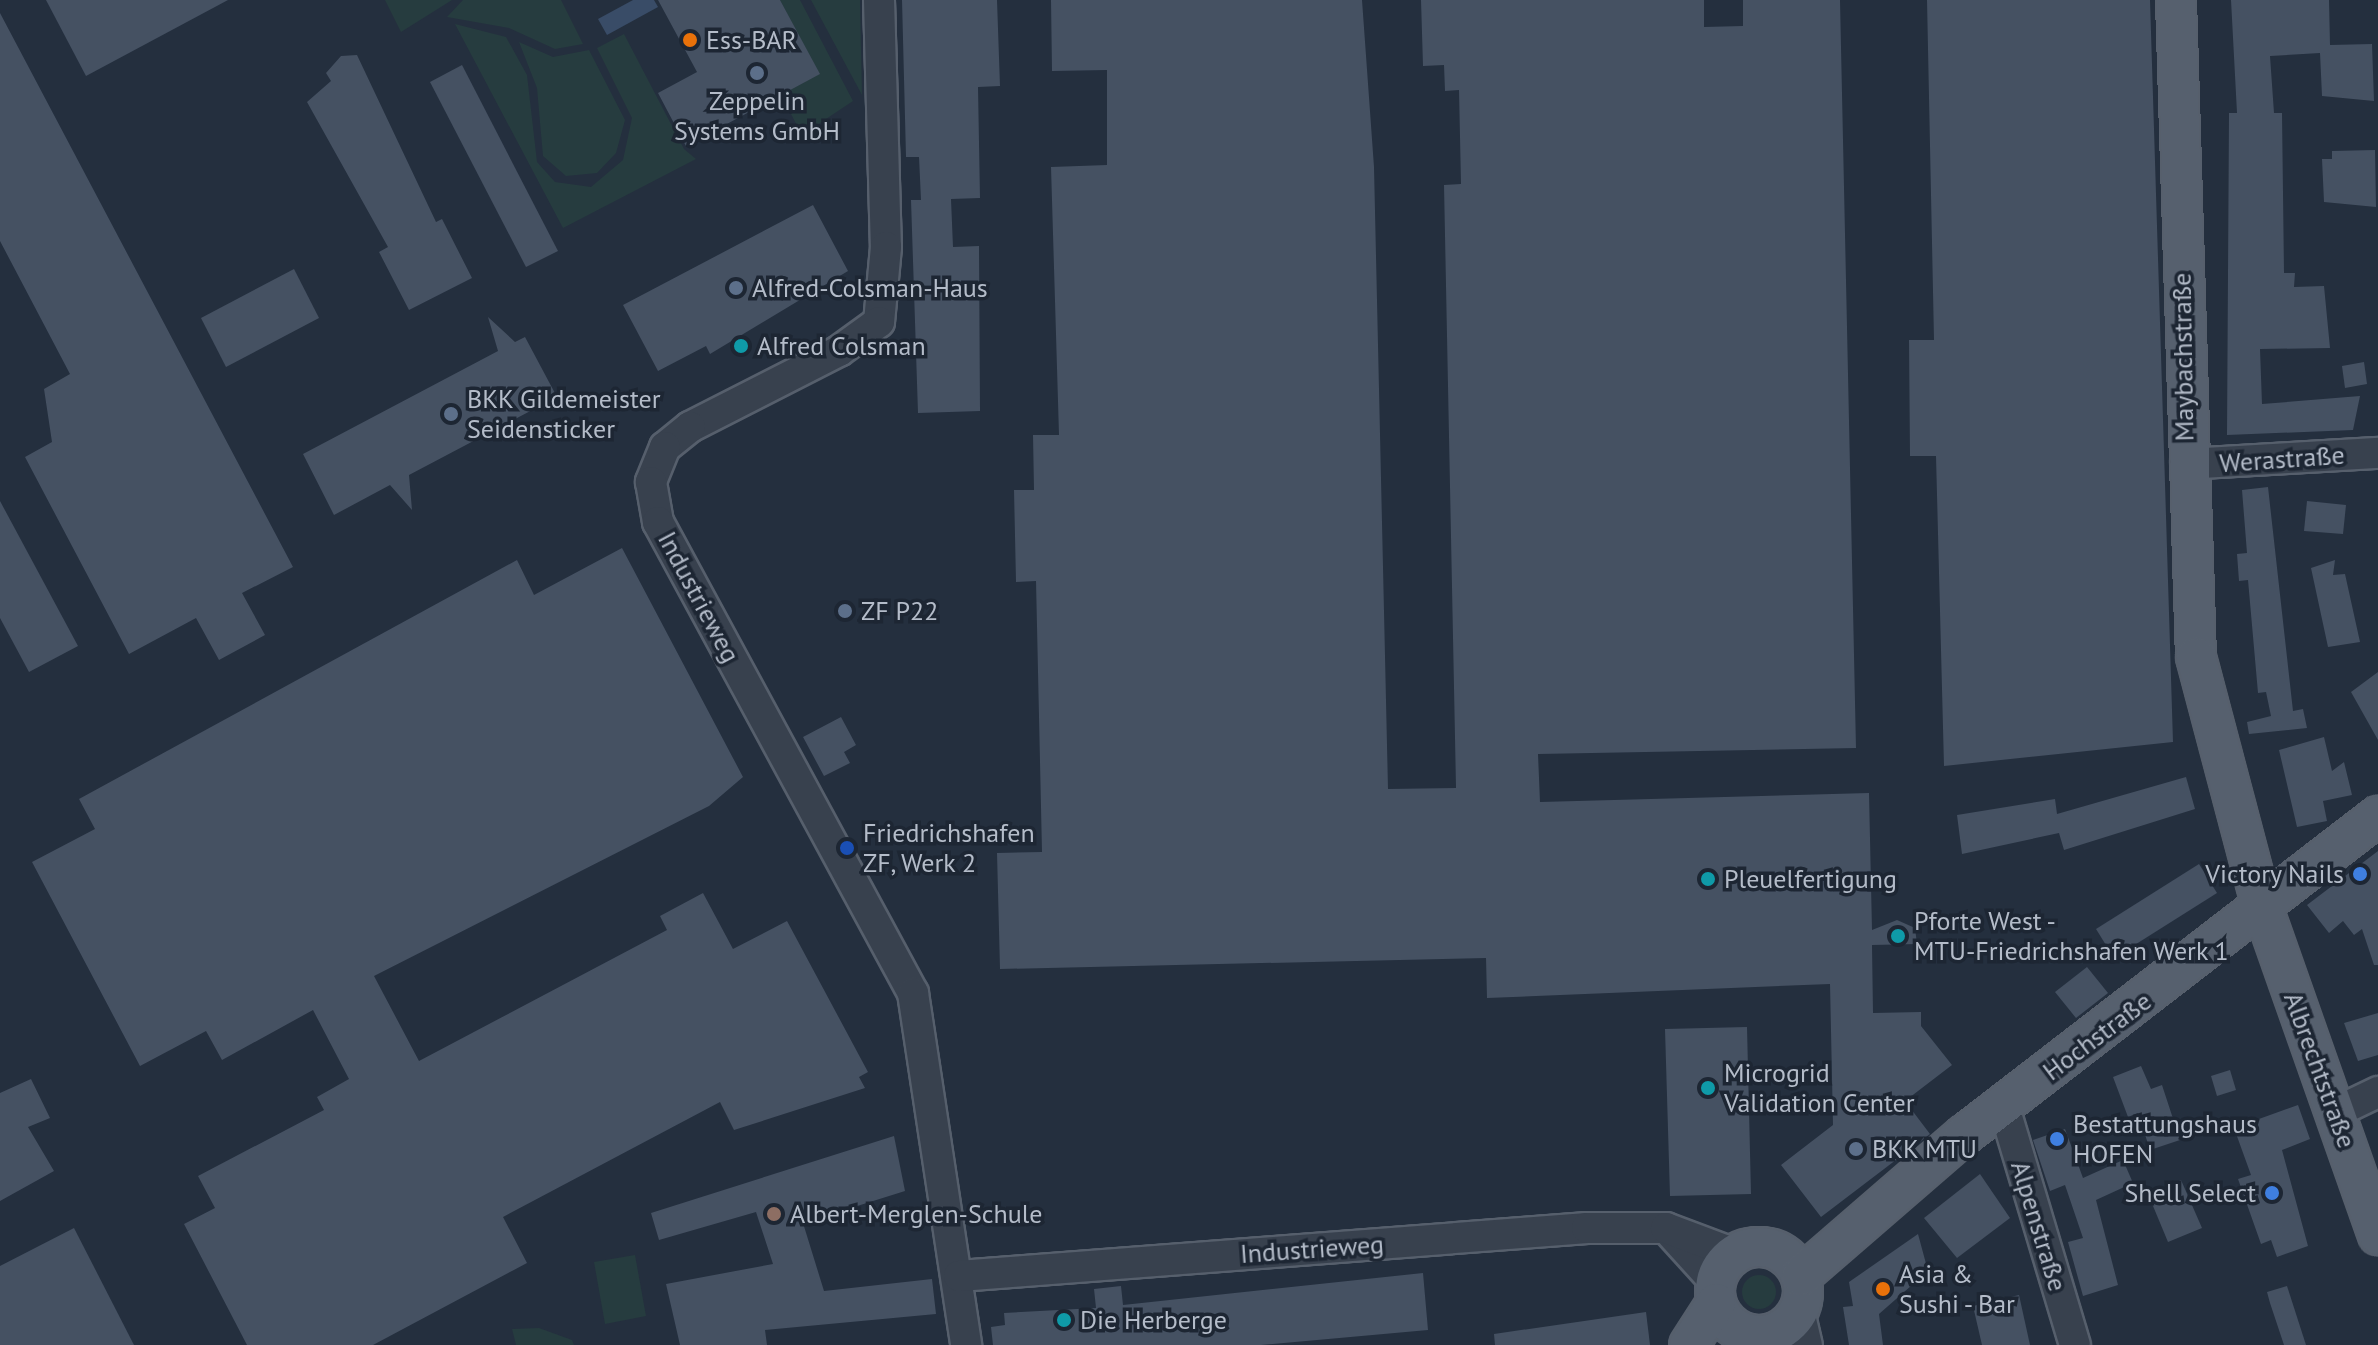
<!DOCTYPE html>
<meta charset="utf-8">
<style>
body{margin:0}
#map{position:relative;width:2378px;height:1345px;overflow:hidden;background:#242f3e;font-family:"PT Sans",sans-serif}
div>[style]{position:absolute}
.green>*{inset:0;background:#263c3f}
.round{border-radius:50%}
.water>*{inset:0;background:#394c67}
.building>*{inset:0;background:#455162}
.roads{filter:drop-shadow(2px 0 #565f6c) drop-shadow(-2px 0 #565f6c) drop-shadow(0 2px #565f6c) drop-shadow(0 -2px #565f6c)}
.minor>*{height:30px;margin:-15px;padding:0 15px;transform-origin:15px;border-radius:15px;background:#38414e}
.major>*{height:38px;margin:-19px;padding:0 19px;transform-origin:19px;border-radius:19px;background:#56606e}
.major>.ring{margin:-19px;padding:0;box-sizing:content-box;background:none;border:38px solid #56606e;border-radius:50%}
.dots>*{width:22px;height:22px;translate:-50% -50%;box-sizing:border-box;border:4px solid #1d2633;border-radius:50%}
span{translate:-50% -50%;white-space:nowrap;text-align:center;line-height:1.15;-webkit-text-stroke:7px #1d2633;paint-order:stroke}
.poi-label{font-size:26px;color:#b4bcc9}
.left{translate:0 -50%;text-align:left}
.right{translate:-100% -50%;text-align:right}
.street-label{font-size:26px;color:#b4bcc9}
</style>
<div id="map">
<div class="green">
<div style="clip-path:polygon(385px 0,452px 0,401px 32px)"></div>
<div style="clip-path:polygon(463px 0,561px 0,583px 44px,555px 49px,509px 28px,447px 17px)"></div>
<div style="clip-path:polygon(780px 0,800px 0,853px 101px,802px 135px,781px 95px,819px 74px)"></div>
<div style="clip-path:polygon(811px 0,860px 0,862px 95px)"></div>
<div style="clip-path:polygon(455px 24px,506px 37px,527px 75px,537px 162px,555px 182px,591px 187px,623px 160px,632px 118px,597px 48px,624px 34px,684px 149px,696px 159px,563px 228px)"></div>
<div style="clip-path:polygon(519px 42px,553px 57px,589px 50px,625px 120px,616px 153px,597px 173px,566px 176px,543px 156px,537px 88px)"></div>
<div style="clip-path:polygon(635px 1255px,646px 1316px,605px 1324px,594px 1262px)"></div>
<div class="round" style="left:1742px;top:1275px;width:34px;height:34px"></div>
<div style="clip-path:polygon(539px 1328px,572px 1340px,574px 1345px,516px 1345px,512px 1329px)"></div>
</div>
<div class="water">
<div style="clip-path:polygon(633px 0,654px 0,658px 7px,607px 35px,598px 19px)"></div>
</div>
<div class="building">
<div style="clip-path:polygon(46px 0,228px 0,86px 76px)"></div>
<div style="clip-path:polygon(658px 0,780px 0,820px 74px,686px 146px,658px 93px,697px 72px)"></div>
<div style="clip-path:polygon(902px 0,997px 0,1000px 86px,978px 87px,980px 198px,951px 199px,953px 247px,979px 246px,980px 411px,918px 413px,911px 200px,921px 200px,919px 157px,906px 157px)"></div>
<div style="clip-path:polygon(1051px 0,1362px 0,1374px 167px,1388px 789px,1456px 788px,1444px 185px,1461px 184px,1459px 90px,1445px 91px,1444px 65px,1423px 66px,1421px 0,1704px 0,1704px 27px,1743px 26px,1743px 0,1840px 0,1856px 748px,1538px 754px,1540px 802px,1869px 793px,1872px 930px,1897px 920px,1915px 928px,1917px 944px,1872px 945px,1873px 1013px,1921px 1012px,1921px 1026px,1952px 1065px,1905px 1101px,1930px 1134px,1821px 1217px,1781px 1165px,1833px 1125px,1830px 984px,1487px 998px,1486px 958px,1000px 969px,997px 853px,1042px 852px,1036px 581px,1016px 582px,1014px 490px,1034px 490px,1033px 435px,1059px 435px,1051px 167px,1107px 165px,1107px 70px,1052px 71px)"></div>
<div style="clip-path:polygon(1927px 0,2150px 0,2173px 742px,1944px 766px,1936px 456px,1910px 456px,1909px 340px,1934px 340px)"></div>
<div style="clip-path:polygon(2231px 0,2329px 0,2330px 45px,2372px 44px,2374px 101px,2322px 96px,2320px 53px,2270px 56px,2274px 113px,2282px 113px,2284px 273px,2295px 273px,2294px 287px,2324px 286px,2330px 348px,2260px 349px,2262px 404px,2360px 396px,2353px 430px,2227px 435px,2229px 113px,2237px 113px)"></div>
<div style="clip-path:polygon(0 13px,293px 567px,242px 593px,265px 635px,219px 660px,196px 618px,129px 654px,25px 457px,52px 442px,44px 389px,70px 374px,0 241px)"></div>
<div style="clip-path:polygon(357px 55px,436px 222px,442px 219px,472px 278px,409px 310px,379px 252px,388px 247px,307px 102px,331px 81px,326px 73px,341px 56px)"></div>
<div style="clip-path:polygon(462px 65px,558px 251px,526px 267px,430px 82px)"></div>
<div style="clip-path:polygon(2375px 150px,2376px 207px,2324px 202px,2322px 159px,2332px 159px,2332px 151px)"></div>
<div style="clip-path:polygon(813px 205px,848px 271px,710px 354px,706px 346px,658px 371px,623px 305px)"></div>
<div style="clip-path:polygon(294px 269px,319px 318px,226px 367px,201px 318px)"></div>
<div style="clip-path:polygon(488px 317px,515px 342px,525px 337px,557px 397px,409px 475px,412px 510px,390px 485px,334px 515px,303px 454px,498px 351px)"></div>
<div style="clip-path:polygon(2364px 362px,2367px 384px,2345px 388px,2342px 366px)"></div>
<div style="clip-path:polygon(2268px 487px,2293px 711px,2303px 709px,2307px 728px,2249px 734px,2247px 722px,2271px 716px,2266px 692px,2258px 693px,2248px 580px,2239px 581px,2237px 554px,2247px 553px,2242px 490px)"></div>
<div style="clip-path:polygon(0 501px,78px 646px,29px 672px,0 618px)"></div>
<div style="clip-path:polygon(2307px 501px,2346px 505px,2343px 534px,2304px 531px)"></div>
<div style="clip-path:polygon(622px 548px,743px 777px,709px 806px,374px 976px,419px 1061px,667px 930px,660px 916px,703px 893px,733px 949px,787px 921px,868px 1072px,859px 1077px,865px 1088px,734px 1130px,720px 1102px,503px 1217px,527px 1263px,373px 1345px,247px 1345px,184px 1224px,215px 1208px,198px 1176px,324px 1110px,317px 1097px,349px 1079px,313px 1010px,222px 1060px,206px 1031px,140px 1066px,32px 862px,95px 829px,79px 799px,517px 560px,534px 595px)"></div>
<div style="clip-path:polygon(2335px 560px,2333px 575px,2345px 574px,2360px 642px,2328px 647px,2311px 568px)"></div>
<div style="clip-path:polygon(2378px 672px,2378px 740px,2351px 692px)"></div>
<div style="clip-path:polygon(841px 717px,856px 745px,844px 752px,850px 763px,824px 776px,803px 737px)"></div>
<div style="clip-path:polygon(2324px 737px,2332px 771px,2344px 762px,2352px 795px,2323px 801px,2327px 821px,2297px 827px,2279px 750px)"></div>
<div style="clip-path:polygon(2186px 777px,2195px 809px,2064px 850px,2059px 833px,1962px 854px,1957px 815px,2055px 799px,2057px 814px)"></div>
<div style="clip-path:polygon(2378px 851px,2378px 965px,2374px 965px,2362px 929px,2354px 935px,2343px 921px,2329px 933px,2307px 905px)"></div>
<div style="clip-path:polygon(2199px 864px,2217px 893px,2114px 958px,2096px 929px)"></div>
<div style="clip-path:polygon(2087px 967px,2108px 993px,2076px 1018px,2055px 992px)"></div>
<div style="clip-path:polygon(2378px 1013px,2378px 1055px,2358px 1061px,2344px 1023px)"></div>
<div style="clip-path:polygon(1747px 1027px,1751px 1194px,1670px 1196px,1665px 1029px)"></div>
<div style="clip-path:polygon(2141px 1066px,2151px 1089px,2162px 1085px,2180px 1140px,2150px 1150px,2138px 1113px,2128px 1117px,2113px 1077px)"></div>
<div style="clip-path:polygon(2230px 1070px,2236px 1090px,2217px 1096px,2211px 1076px)"></div>
<div style="clip-path:polygon(31px 1079px,50px 1118px,28px 1127px,54px 1171px,0 1201px,0 1093px)"></div>
<div style="clip-path:polygon(2298px 1105px,2310px 1139px,2282px 1150px,2308px 1246px,2277px 1257px,2271px 1240px,2261px 1244px,2238px 1179px,2251px 1175px,2234px 1128px)"></div>
<div style="clip-path:polygon(2065px 1129px,2083px 1178px,2123px 1160px,2133px 1183px,2096px 1200px,2118px 1285px,2083px 1296px,2068px 1242px,2083px 1238px,2065px 1185px,2050px 1191px,2033px 1140px)"></div>
<div style="clip-path:polygon(894px 1136px,905px 1191px,803px 1223px,824px 1291px,932px 1279px,936px 1314px,765px 1330px,767px 1345px,680px 1345px,666px 1284px,773px 1264px,756px 1212px,659px 1240px,651px 1213px)"></div>
<div style="clip-path:polygon(1980px 1174px,2010px 1218px,1957px 1258px,1924px 1218px)"></div>
<div style="clip-path:polygon(2181px 1180px,2202px 1228px,2168px 1242px,2148px 1194px)"></div>
<div style="clip-path:polygon(74px 1228px,134px 1345px,0 1345px,0 1266px)"></div>
<div style="clip-path:polygon(1918px 1234px,1928px 1271px,1879px 1314px,1883px 1345px,1849px 1345px,1843px 1307px,1853px 1306px,1849px 1282px)"></div>
<div style="clip-path:polygon(1423px 1273px,1428px 1330px,1261px 1345px,993px 1345px,991px 1327px,1005px 1325px,1004px 1313px,1096px 1308px,1094px 1289px,1121px 1286px,1123px 1305px)"></div>
<div style="clip-path:polygon(2287px 1286px,2306px 1345px,2284px 1345px,2270px 1303px,2267px 1292px)"></div>
<div style="clip-path:polygon(2019px 1295px,2030px 1345px,1982px 1345px,1973px 1306px)"></div>
<div style="clip-path:polygon(1646px 1312px,1650px 1345px,1495px 1345px,1494px 1334px)"></div>
</div>
<div class="roads">
<div class="minor">
<div style="left:879px;top:0;width:247px;rotate:88.4deg"></div>
<div style="left:886px;top:247px;width:75px;rotate:95.3deg"></div>
<div style="left:879px;top:322px;width:49px;rotate:144.1deg"></div>
<div style="left:839px;top:351px;width:167px;rotate:153deg"></div>
<div style="left:690px;top:427px;width:32px;rotate:141deg"></div>
<div style="left:665px;top:447px;width:38px;rotate:112deg"></div>
<div style="left:651px;top:482px;width:41px;rotate:80.1deg"></div>
<div style="left:658px;top:522px;width:536px;rotate:61.57deg"></div>
<div style="left:913px;top:993px;width:356px;rotate:81.4deg"></div>
<div style="left:2186px;top:464px;width:192px;rotate:-3.3deg"></div>
<div style="left:2004px;top:1107px;width:248px;rotate:73.4deg"></div>
<div style="left:2332px;top:1114px;width:51px;rotate:-25.6deg"></div>
<div style="left:1668px;top:1230px;width:72px;rotate:47.8deg"></div>
<div style="left:959px;top:1276px;width:630px;rotate:-4.37deg"></div>
<div style="left:1587px;top:1228px;width:79px"></div>
<div style="left:1666px;top:1228px;width:74px;rotate:20.6deg"></div>
<div style="left:1799px;top:1311px;width:35px;rotate:77deg"></div>
<div style="left:1767px;top:1334px;width:15px;rotate:48deg"></div>
</div>
<div class="major">
<div style="left:2176px;top:0;width:657px;rotate:88.26deg"></div>
<div style="left:2196px;top:657px;width:258px;rotate:75.2deg"></div>
<div style="left:2262px;top:906px;width:349px;rotate:70.6deg"></div>
<div class="ring" style="left:1715px;top:1247px;width:50px;height:50px"></div>
<div style="left:1801px;top:1276px;width:216px;rotate:-40.9deg"></div>
<div style="left:1964px;top:1135px;width:523px;rotate:-37.62deg"></div>
<div style="left:1689px;top:1345px;width:50px;rotate:-57.3deg"></div>
</div>
</div>
<div class="dots">
<div style="left:690px;top:40px;background:#e8710a"></div>
<div style="left:757px;top:73px;background:#5c6f8a"></div>
<div style="left:736px;top:288px;background:#5c6f8a"></div>
<div style="left:741px;top:346px;background:#0f9aa8"></div>
<div style="left:451px;top:414px;background:#5c6f8a"></div>
<div style="left:845px;top:611px;background:#5c6f8a"></div>
<div style="left:847px;top:848px;background:#1a4fb4"></div>
<div style="left:2360px;top:874px;background:#3f7fe0"></div>
<div style="left:1708px;top:879px;background:#0f9aa8"></div>
<div style="left:1898px;top:936px;background:#0f9aa8"></div>
<div style="left:1708px;top:1088px;background:#0f9aa8"></div>
<div style="left:2057px;top:1139px;background:#3f7fe0"></div>
<div style="left:1856px;top:1149px;background:#5c6f8a"></div>
<div style="left:2272px;top:1193px;background:#3f7fe0"></div>
<div style="left:774px;top:1214px;background:#8d6e63"></div>
<div style="left:1883px;top:1289px;background:#e8710a"></div>
<div style="left:1064px;top:1320px;background:#0f9aa8"></div>
</div>
<div class="poi-label">
<span class="left" style="left:706px;top:40px">Ess-BAR</span>
<span style="left:757px;top:116px">Zeppelin<br>Systems GmbH</span>
<span class="left" style="left:752px;top:288px">Alfred-Colsman-Haus</span>
<span class="left" style="left:757px;top:346px">Alfred Colsman</span>
<span class="left" style="left:467px;top:414px">BKK Gildemeister<br>Seidensticker</span>
<span class="left" style="left:861px;top:611px">ZF P22</span>
<span class="left" style="left:863px;top:848px">Friedrichshafen<br>ZF, Werk 2</span>
<span class="right" style="left:2344px;top:874px">Victory Nails</span>
<span class="left" style="left:1724px;top:879px">Pleuelfertigung</span>
<span class="left" style="left:1914px;top:936px">Pforte West -<br>MTU-Friedrichshafen Werk 1</span>
<span class="left" style="left:1724px;top:1088px">Microgrid<br>Validation Center</span>
<span class="left" style="left:2073px;top:1139px">Bestattungshaus<br>HOFEN</span>
<span class="left" style="left:1872px;top:1149px">BKK MTU</span>
<span class="right" style="left:2256px;top:1193px">Shell Select</span>
<span class="left" style="left:790px;top:1214px">Albert-Merglen-Schule</span>
<span class="left" style="left:1899px;top:1289px">Asia &amp;<br>Sushi - Bar</span>
<span class="left" style="left:1080px;top:1320px">Die Herberge</span>
</div>
<div class="street-label">
<span style="left:2183px;top:357px;rotate:-91deg">Maybachstraße</span>
<span style="left:2282px;top:459px;rotate:-4deg">Werastraße</span>
<span style="left:699px;top:597px;rotate:62deg">Industrieweg</span>
<span style="left:2097px;top:1036px;rotate:-37deg">Hochstraße</span>
<span style="left:2320px;top:1070px;rotate:70deg">Albrechtstraße</span>
<span style="left:2039px;top:1226px;rotate:73deg">Alpenstraße</span>
<span style="left:1312px;top:1249px;rotate:-4deg">Industrieweg</span>
</div>
</div>
